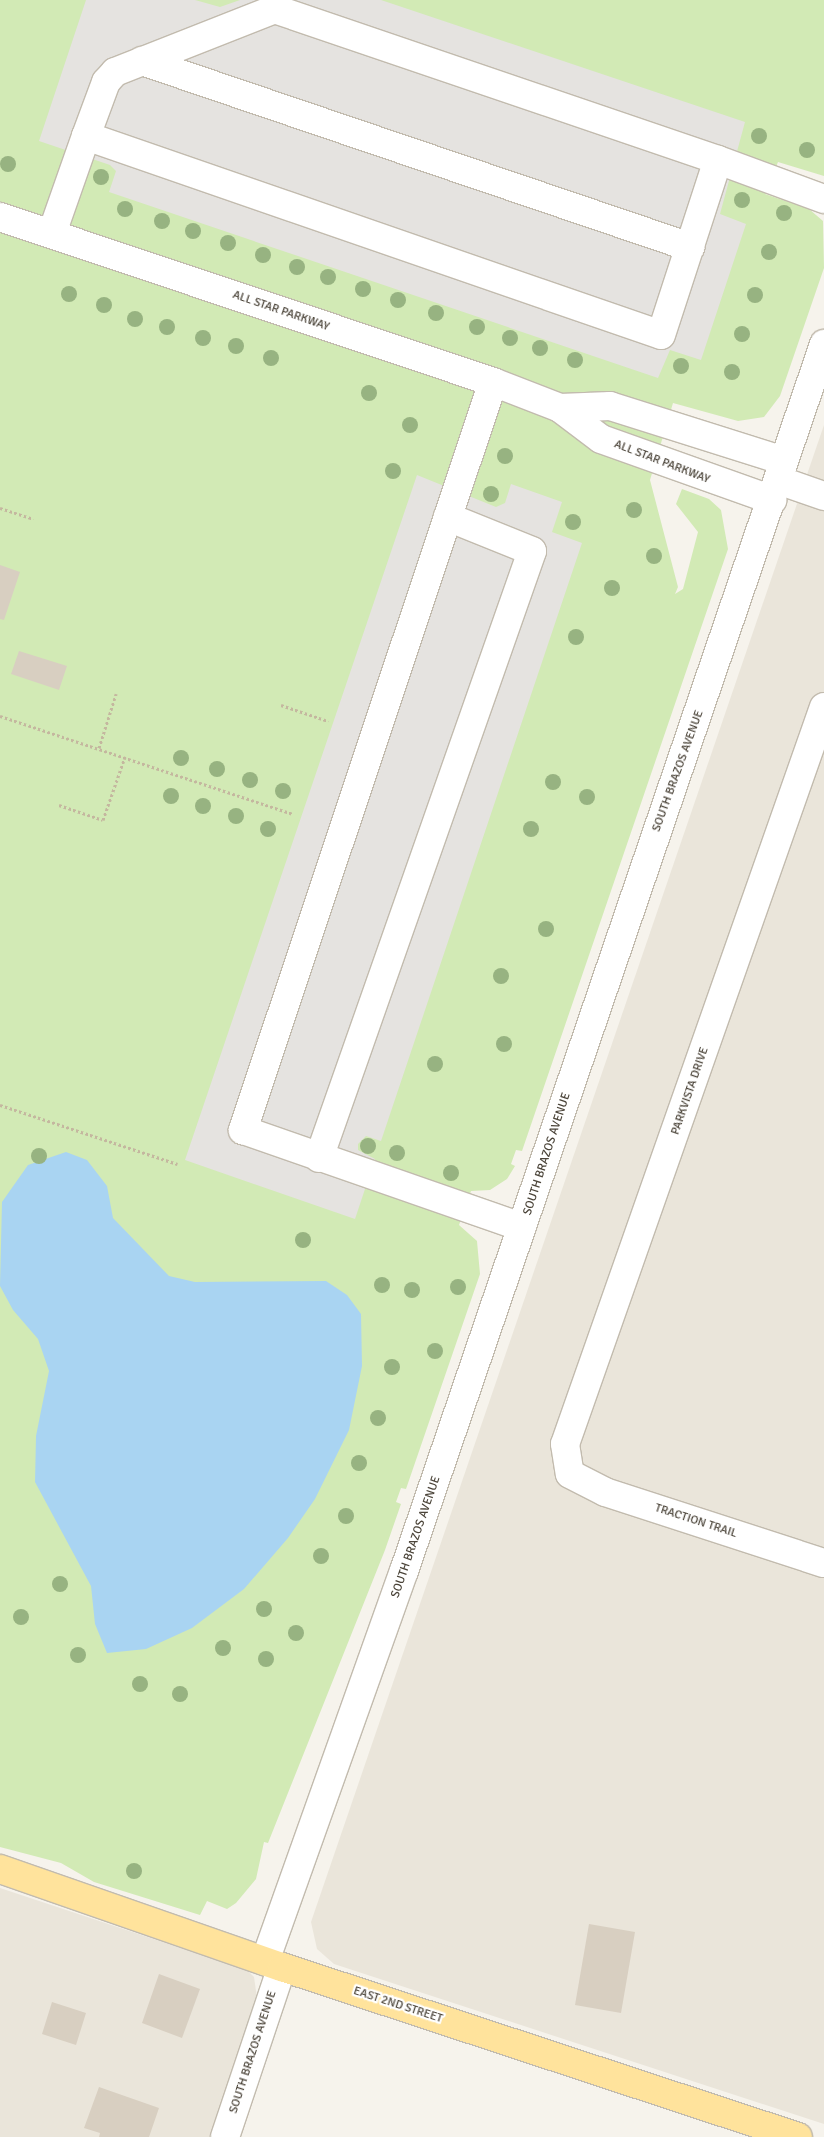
<!DOCTYPE html>
<style>
body{margin:0}
#map{position:relative;width:824px;height:2137px;overflow:hidden;background:#f6f3ec;font-family:Signika,sans-serif}
div>[style]{position:absolute}
.residential>*{inset:0;background:#eae5da}
.green>*{inset:0;background:#d2eab5}
.parking>*{inset:0;background:#e5e3e0}
.water>*{inset:0;background:#a9d4f2}
.building>*{inset:0;background:#d8cfc1}
.path>*{height:3px;margin-top:-1.5px;transform-origin:0;background:repeating-linear-gradient(90deg,#c4b79f 0 2.5px,transparent 0 5px)}
.roads{filter:drop-shadow(1px 0 #c2bbae) drop-shadow(-1px 0 #c2bbae) drop-shadow(0 1px #c2bbae) drop-shadow(0 -1px #c2bbae)}
.minor>*{height:28px;margin:-14px;padding:0 14px;transform-origin:14px;border-radius:14px;background:#fff}
.major>*{height:28px;margin:-14px;padding:0 14px;transform-origin:14px;border-radius:14px;background:#ffe39c}
.trees>*{width:16px;height:16px;margin:-8px;border-radius:50%;background:#97b381}
span{translate:-50% -50%;white-space:nowrap;text-align:center;line-height:1.15;-webkit-text-stroke:4.5px #fff;paint-order:stroke}
.street-label{font-size:12px;color:#4b4439}
</style>
<div id="map">
<div class="residential">
<div style="clip-path:polygon(824px 425px,824px 2124px,334px 1964px,317px 1949px,311px 1922px)"></div>
<div style="clip-path:polygon(0 1888px,247px 1970px,254px 1977px,257px 1998px,209px 2137px,0 2137px)"></div>
</div>
<div class="green">
<div style="clip-path:polygon(0 0,824px 0,824px 176px,778px 162px,765px 194px,809px 209px,823px 221px,824px 268px,780px 396px,764px 417px,738px 421px,673px 403px,650px 480px,678px 587px,675px 594px,683px 589px,698px 532px,676px 504px,682px 489px,709px 499px,721px 510px,728px 549px,522px 1151px,516px 1150px,511px 1164px,515px 1166px,507px 1179px,490px 1190px,471px 1191px,459px 1225px,477px 1241px,480px 1274px,406px 1489px,401px 1488px,396px 1502px,401px 1504px,385px 1550px,268px 1843px,264px 1842px,256px 1879px,236px 1903px,227px 1909px,207px 1901px,200px 1915px,94px 1882px,61px 1863px,0 1847px)"></div>
</div>
<div class="parking">
<div style="clip-path:polygon(86px 0,195px 0,220px 7px,240px 0,381px 0,745px 122px,720px 214px,746px 224px,701px 360px,670px 350px,658px 378px,109px 192px,116px 171px,110px 165px,39px 141px)"></div>
<div style="clip-path:polygon(417px 475px,496px 507px,505px 503px,511px 484px,562px 502px,552px 532px,582px 543px,381px 1141px,366px 1136px,358px 1144px,358px 1150px,375px 1159px,355px 1219px,185px 1160px)"></div>
</div>
<div class="water">
<div style="clip-path:polygon(66px 1152px,87px 1160px,107px 1186px,113px 1218px,169px 1276px,195px 1282px,326px 1281px,347px 1295px,361px 1314px,362px 1366px,349px 1430px,315px 1499px,288px 1538px,244px 1589px,192px 1628px,146px 1649px,107px 1653px,95px 1624px,91px 1586px,35px 1482px,36px 1436px,49px 1371px,38px 1339px,13px 1310px,0 1286px,2px 1202px,28px 1165px)"></div>
</div>
<div class="building">
<div style="clip-path:polygon(0 565px,20px 572px,4px 620px,0 619px)"></div>
<div style="clip-path:polygon(19px 651px,67px 666px,59px 690px,11px 674px)"></div>
<div style="clip-path:polygon(589px 1924px,635px 1932px,621px 2013px,575px 2005px)"></div>
<div style="clip-path:polygon(159px 1974px,200px 1989px,182px 2038px,142px 2023px)"></div>
<div style="clip-path:polygon(52px 2002px,86px 2013px,76px 2045px,42px 2034px)"></div>
<div style="clip-path:polygon(99px 2087px,159px 2108px,149px 2137px,99px 2137px,100px 2133px,84px 2128px)"></div>
</div>
<div class="path">
<div style="left:0;top:508px;width:35px;rotate:18deg"></div>
<div style="left:281px;top:705px;width:50px;rotate:18.8deg"></div>
<div style="left:0;top:716px;width:309px;rotate:18.5deg"></div>
<div style="left:99px;top:748px;width:57px;rotate:-72.5deg"></div>
<div style="left:59px;top:805px;width:46px;rotate:18.8deg"></div>
<div style="left:103px;top:820px;width:67px;rotate:-70.8deg"></div>
<div style="left:0;top:1105px;width:187px;rotate:18.4deg"></div>
</div>
<div class="roads">
<div class="minor">
<div style="left:142px;top:61px;width:579px;rotate:18.75deg"></div>
<div style="left:718px;top:160px;width:113px;rotate:20.2deg"></div>
<div style="left:0;top:217px;width:520px;rotate:18.5deg"></div>
<div style="left:493px;top:382px;width:72px;rotate:21.2deg"></div>
<div style="left:560px;top:408px;width:51px;rotate:37.1deg"></div>
<div style="left:601px;top:439px;width:182px;rotate:19.6deg"></div>
<div style="left:52px;top:233px;width:103px;rotate:-70.7deg"></div>
<div style="left:86px;top:136px;width:608px;rotate:19.09deg"></div>
<div style="left:661px;top:335px;width:184px;rotate:-72deg"></div>
<div style="left:718px;top:160px;width:468px;rotate:-161.2deg"></div>
<div style="left:275px;top:9px;width:172px;rotate:158.5deg"></div>
<div style="left:115px;top:72px;width:13px;rotate:132deg"></div>
<div style="left:106px;top:82px;width:58px;rotate:110.3deg"></div>
<div style="left:493px;top:382px;width:789px;rotate:108.48deg"></div>
<div style="left:243px;top:1130px;width:295px;rotate:19.2deg"></div>
<div style="left:560px;top:408px;width:50px;rotate:-2.3deg"></div>
<div style="left:610px;top:406px;width:182px;rotate:17.5deg"></div>
<div style="left:778px;top:480px;width:49px;rotate:19.2deg"></div>
<div style="left:824px;top:707px;width:781px;rotate:109.36deg"></div>
<div style="left:565px;top:1444px;width:30px;rotate:81deg"></div>
<div style="left:570px;top:1474px;width:39px;rotate:27deg"></div>
<div style="left:605px;top:1492px;width:230px;rotate:18deg"></div>
<div style="left:319px;top:1158px;width:643px;rotate:-70.66deg"></div>
<div style="left:532px;top:551px;width:91px;rotate:-158deg"></div>
<div style="left:265px;top:1961px;width:414px;rotate:-70.4deg"></div>
<div style="left:404px;top:1571px;width:1297px;rotate:-71.1deg"></div>
<div style="left:225px;top:2137px;width:179px;rotate:-71.5deg"></div>
</div>
<div class="major">
<div style="left:0;top:1869px;width:299px;rotate:19.2deg"></div>
<div style="left:282px;top:1967px;width:543px;rotate:18.23deg"></div>
</div>
</div>
<div class="trees">
<div style="left:759px;top:136px"></div>
<div style="left:807px;top:150px"></div>
<div style="left:8px;top:164px"></div>
<div style="left:101px;top:177px"></div>
<div style="left:742px;top:200px"></div>
<div style="left:125px;top:209px"></div>
<div style="left:784px;top:213px"></div>
<div style="left:162px;top:221px"></div>
<div style="left:193px;top:231px"></div>
<div style="left:228px;top:243px"></div>
<div style="left:769px;top:252px"></div>
<div style="left:263px;top:255px"></div>
<div style="left:297px;top:267px"></div>
<div style="left:328px;top:277px"></div>
<div style="left:363px;top:289px"></div>
<div style="left:69px;top:294px"></div>
<div style="left:755px;top:295px"></div>
<div style="left:398px;top:300px"></div>
<div style="left:104px;top:305px"></div>
<div style="left:436px;top:313px"></div>
<div style="left:135px;top:319px"></div>
<div style="left:167px;top:327px"></div>
<div style="left:477px;top:327px"></div>
<div style="left:742px;top:334px"></div>
<div style="left:203px;top:338px"></div>
<div style="left:510px;top:338px"></div>
<div style="left:236px;top:346px"></div>
<div style="left:540px;top:348px"></div>
<div style="left:271px;top:358px"></div>
<div style="left:575px;top:360px"></div>
<div style="left:681px;top:366px"></div>
<div style="left:732px;top:372px"></div>
<div style="left:369px;top:393px"></div>
<div style="left:410px;top:425px"></div>
<div style="left:505px;top:456px"></div>
<div style="left:393px;top:471px"></div>
<div style="left:491px;top:494px"></div>
<div style="left:634px;top:510px"></div>
<div style="left:573px;top:522px"></div>
<div style="left:654px;top:556px"></div>
<div style="left:612px;top:588px"></div>
<div style="left:576px;top:637px"></div>
<div style="left:181px;top:758px"></div>
<div style="left:217px;top:769px"></div>
<div style="left:250px;top:780px"></div>
<div style="left:553px;top:782px"></div>
<div style="left:283px;top:791px"></div>
<div style="left:171px;top:796px"></div>
<div style="left:587px;top:797px"></div>
<div style="left:203px;top:806px"></div>
<div style="left:236px;top:816px"></div>
<div style="left:268px;top:829px"></div>
<div style="left:531px;top:829px"></div>
<div style="left:546px;top:929px"></div>
<div style="left:501px;top:976px"></div>
<div style="left:504px;top:1044px"></div>
<div style="left:435px;top:1064px"></div>
<div style="left:368px;top:1146px"></div>
<div style="left:397px;top:1153px"></div>
<div style="left:39px;top:1156px"></div>
<div style="left:451px;top:1173px"></div>
<div style="left:303px;top:1240px"></div>
<div style="left:382px;top:1285px"></div>
<div style="left:458px;top:1287px"></div>
<div style="left:412px;top:1290px"></div>
<div style="left:435px;top:1351px"></div>
<div style="left:392px;top:1367px"></div>
<div style="left:378px;top:1418px"></div>
<div style="left:359px;top:1463px"></div>
<div style="left:346px;top:1516px"></div>
<div style="left:321px;top:1556px"></div>
<div style="left:60px;top:1584px"></div>
<div style="left:264px;top:1609px"></div>
<div style="left:21px;top:1617px"></div>
<div style="left:296px;top:1633px"></div>
<div style="left:223px;top:1648px"></div>
<div style="left:78px;top:1655px"></div>
<div style="left:266px;top:1659px"></div>
<div style="left:140px;top:1684px"></div>
<div style="left:180px;top:1694px"></div>
<div style="left:134px;top:1871px"></div>
</div>
<div class="street-label">
<span style="left:281px;top:311px;rotate:19deg">ALL STAR PARKWAY</span>
<span style="left:662px;top:462px;rotate:21deg">ALL STAR PARKWAY</span>
<span style="left:678px;top:771px;rotate:-70deg">SOUTH BRAZOS AVENUE</span>
<span style="left:690px;top:1091px;rotate:-71deg">PARKVISTA DRIVE</span>
<span style="left:547px;top:1154px;rotate:-72deg">SOUTH BRAZOS AVENUE</span>
<span style="left:696px;top:1521px;rotate:18deg">TRACTION TRAIL</span>
<span style="left:416px;top:1537px;rotate:-71deg">SOUTH BRAZOS AVENUE</span>
<span style="left:398px;top:2005px;rotate:18deg">EAST 2ND STREET</span>
<span style="left:253px;top:2052px;rotate:-72deg">SOUTH BRAZOS AVENUE</span>
</div>
</div>
